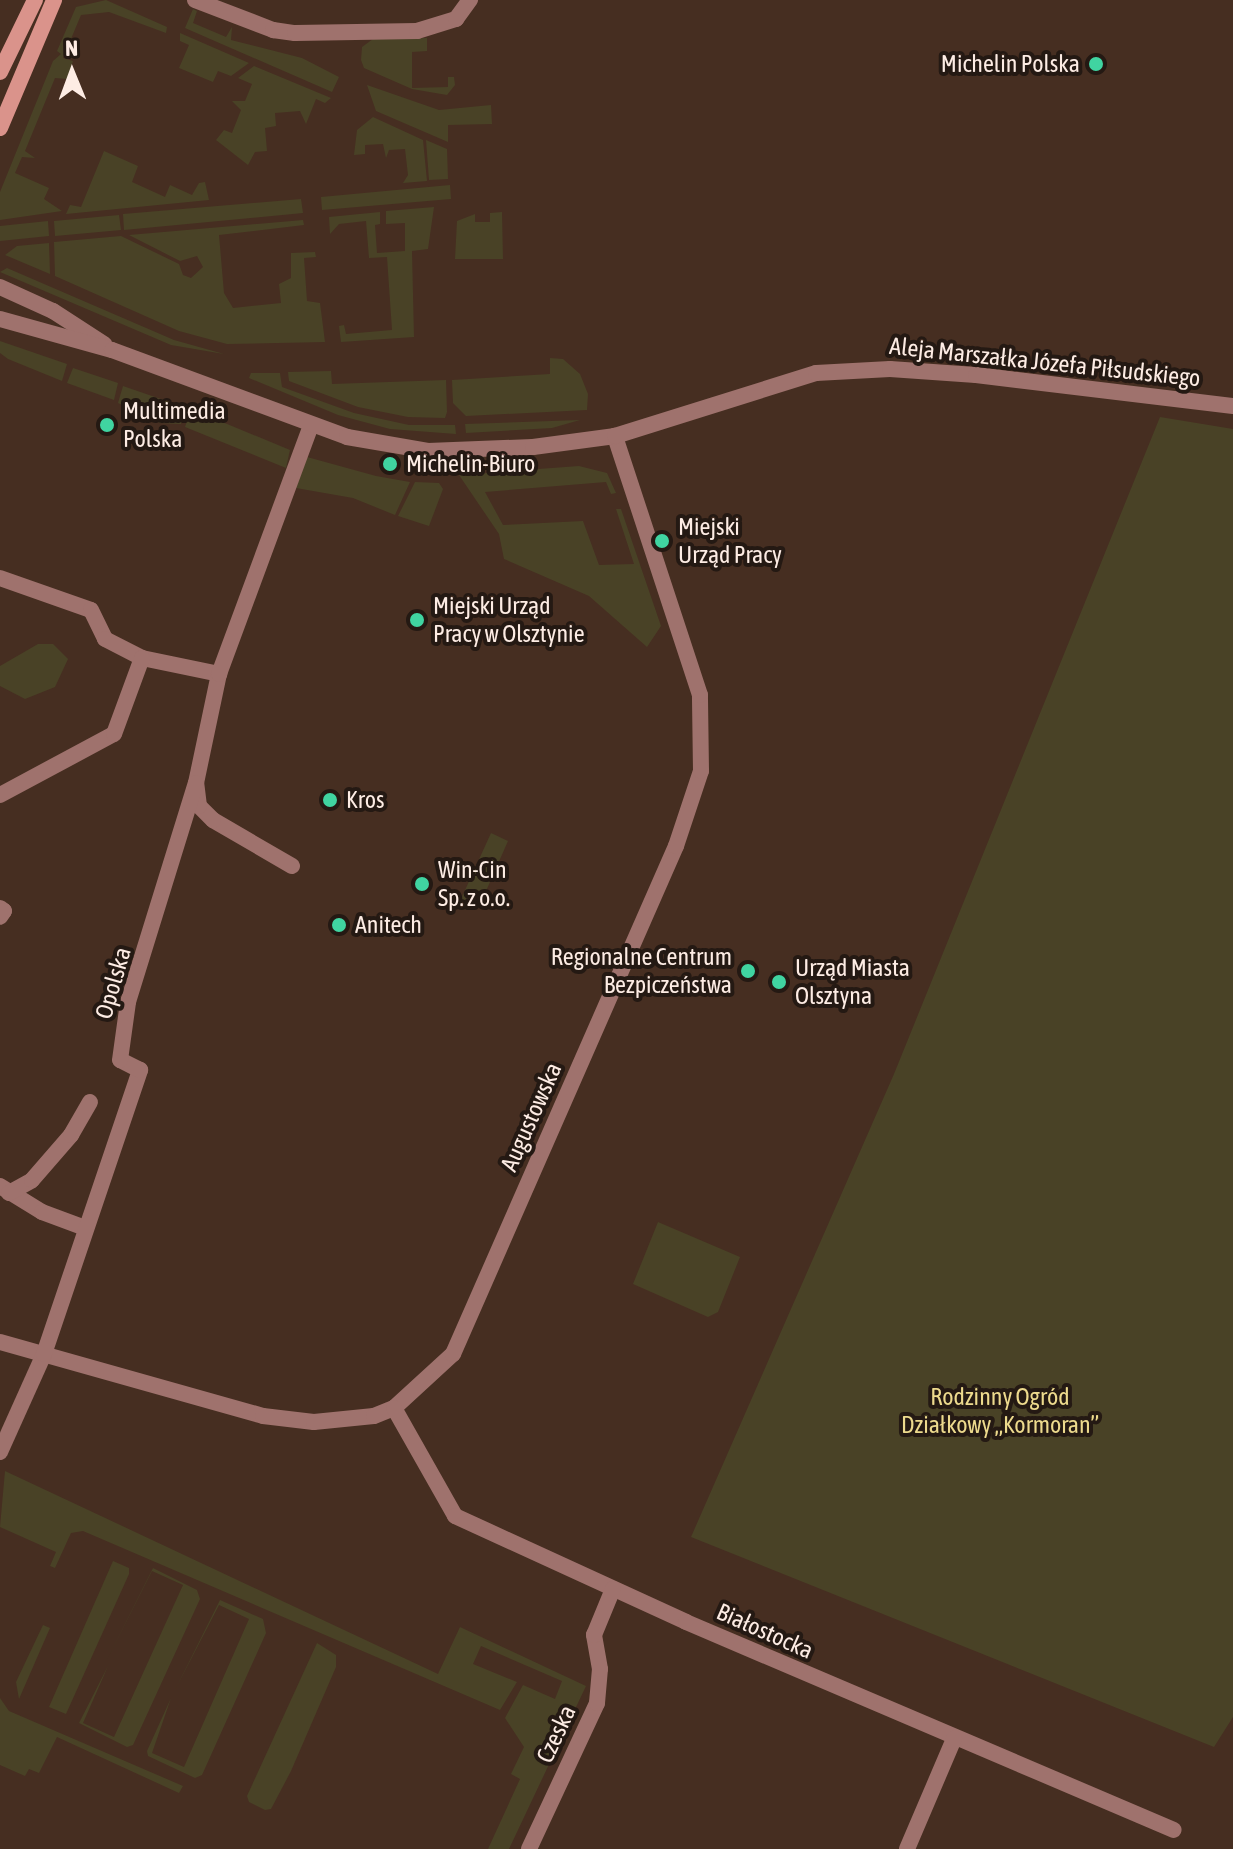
<!DOCTYPE html>
<meta charset="utf-8">
<style>
body{margin:0}
#map{position:relative;width:1233px;height:1849px;overflow:hidden;background:#462e21;font-family:"Asap Condensed",sans-serif}
div>[style]{position:absolute}
.green>*{inset:0;background:#494226}
.minor>*{height:16px;margin:-8px;padding:0 8px;transform-origin:8px;border-radius:8px;background:#9f726d}
.tertiary>*{height:16px;margin:-8px;padding:0 8px;transform-origin:8px;border-radius:8px;background:#9f726d}
.secondary>*{height:16px;margin:-8px;padding:0 8px;transform-origin:8px;border-radius:8px;background:#da938b}
.dots>*{width:22px;height:22px;translate:-50% -50%;box-sizing:border-box;border:4px solid #241913;border-radius:50%}
span{translate:-50% -50%;white-space:nowrap;text-align:center;line-height:1.15;-webkit-text-stroke:8px #241913;paint-order:stroke}
.poi-label{font-size:24px;color:#fdece4}
.right{translate:-100% -50%;text-align:right}
.left{translate:0 -50%;text-align:left}
.street-label{font-size:24px;color:#fdece4}
.park-label{font-size:24px;color:#edda8d}
.north{position:absolute;left:32px;top:32px;width:80px;height:80px;-webkit-text-stroke:6px #241913;paint-order:stroke;rotate:359deg;font-size:22px;font-weight:700;line-height:32px;text-align:center;color:#fdece4}
.north::after{content:'';display:block;margin:auto;width:28px;height:36px;background:#fdece4;clip-path:polygon(50% 0,100% 100%,50% 72%,0 100%)}
</style>
<div id="map">
<div class="green">
<div style="clip-path:polygon(106px 0,167px 27px,166px 33px,109px 12px,81px 15px,63px 58px,73px 61px,67px 79px,55px 78px,25px 151px,35px 158px,22px 157px,15px 173px,49px 188px,44px 199px,62px 211px,0 220px,0 192px,53px 61px,61px 54px,57px 51px,76px 7px)"></div>
<div style="clip-path:polygon(193px 9px,197px 11px,193px 23px,226px 37px,232px 27px,231px 40px,302px 58px,339px 77px,332px 92px,185px 28px)"></div>
<div style="clip-path:polygon(180px 33px,249px 63px,231px 76px,218px 71px,213px 82px,179px 68px,189px 45px,180px 41px)"></div>
<div style="clip-path:polygon(427px 38px,427px 51px,412px 52px,412px 88px,448px 87px,448px 77px,454px 77px,455px 85px,447px 95px,412px 89px,364px 68px,361px 60px,362px 47px,373px 39px)"></div>
<div style="clip-path:polygon(254px 66px,331px 98px,325px 103px,316px 99px,306px 124px,300px 111px,275px 113px,276px 126px,265px 128px,267px 151px,255px 152px,248px 165px,216px 140px,224px 130px,232px 133px,241px 110px,232px 101px,245px 101px,252px 84px,238px 78px)"></div>
<div style="clip-path:polygon(367px 85px,439px 110px,491px 105px,492px 124px,448px 125px,448px 142px,376px 111px)"></div>
<div style="clip-path:polygon(373px 117px,423px 140px,427px 181px,403px 183px,408px 175px,405px 149px,389px 150px,386px 158px,383px 144px,365px 145px,365px 154px,354px 155px,357px 130px)"></div>
<div style="clip-path:polygon(426px 140px,447px 149px,448px 179px,429px 180px)"></div>
<div style="clip-path:polygon(104px 151px,138px 166px,132px 182px,165px 197px,170px 185px,192px 195px,199px 183px,205px 182px,209px 200px,66px 214px,70px 205px,81px 207px)"></div>
<div style="clip-path:polygon(450px 185px,451px 199px,322px 210px,321px 197px)"></div>
<div style="clip-path:polygon(301px 199px,303px 213px,124px 230px,123px 214px)"></div>
<div style="clip-path:polygon(434px 207px,428px 249px,412px 251px,414px 337px,341px 342px,339px 326px,344px 325px,346px 334px,392px 330px,387px 257px,369px 258px,366px 221px,339px 224px,330px 234px,329px 217px,380px 212px,380px 224px,375px 225px,377px 253px,405px 251px,405px 223px,386px 224px,386px 211px)"></div>
<div style="clip-path:polygon(502px 212px,503px 259px,455px 259px,457px 221px,475px 214px,475px 222px,490px 222px,490px 213px)"></div>
<div style="clip-path:polygon(119px 215px,121px 230px,55px 236px,54px 221px)"></div>
<div style="clip-path:polygon(303px 220px,304px 225px,219px 235px,224px 293px,233px 308px,281px 303px,279px 284px,291px 278px,291px 253px,315px 252px,316px 257px,304px 258px,307px 301px,320px 303px,325px 342px,227px 344px,179px 331px,55px 276px,54px 242px,121px 236px,179px 264px,183px 275px,191px 278px,203px 267px,197px 256px,180px 261px,129px 235px)"></div>
<div style="clip-path:polygon(48px 221px,49px 236px,0 241px,0 226px)"></div>
<div style="clip-path:polygon(49px 243px,50px 274px,5px 255px,17px 246px)"></div>
<div style="clip-path:polygon(7px 268px,174px 340px,224px 354px,171px 345px,0 272px)"></div>
<div style="clip-path:polygon(0 341px,67px 364px,62px 381px,8px 359px,0 353px)"></div>
<div style="clip-path:polygon(550px 358px,563px 359px,580px 374px,588px 394px,587px 410px,466px 416px,453px 403px,452px 380px,550px 374px)"></div>
<div style="clip-path:polygon(73px 368px,118px 383px,114px 400px,67px 383px)"></div>
<div style="clip-path:polygon(331px 371px,332px 384px,446px 380px,447px 412px,445px 418px,408px 417px,358px 407px,289px 381px,288px 372px)"></div>
<div style="clip-path:polygon(251px 373px,280px 373px,282px 387px,354px 413px,409px 425px,455px 425px,456px 434px,390px 429px,338px 415px,249px 378px)"></div>
<div style="clip-path:polygon(123px 386px,184px 407px,181px 424px,160px 423px,118px 403px)"></div>
<div style="clip-path:polygon(191px 409px,290px 450px,286px 468px,185px 427px)"></div>
<div style="clip-path:polygon(1160px 417px,1233px 429px,1233px 1717px,1214px 1747px,691px 1537px,894px 1074px)"></div>
<div style="clip-path:polygon(580px 420px,552px 428px,466px 433px,465px 424px)"></div>
<div style="clip-path:polygon(307px 457px,376px 476px,410px 482px,395px 515px,353px 498px,296px 488px)"></div>
<div style="clip-path:polygon(579px 466px,607px 473px,616px 493px,611px 494px,606px 482px,485px 492px,503px 525px,583px 521px,599px 565px,634px 564px,616px 509px,621px 509px,661px 626px,647px 647px,589px 596px,504px 559px,499px 534px,459px 475px)"></div>
<div style="clip-path:polygon(415px 482px,439px 483px,443px 489px,429px 526px,398px 516px)"></div>
<div style="clip-path:polygon(38px 644px,53px 644px,68px 659px,55px 687px,25px 699px,0 686px,0 666px)"></div>
<div style="clip-path:polygon(491px 833px,508px 841px,479px 907px,461px 899px)"></div>
<div style="clip-path:polygon(658px 1222px,740px 1257px,718px 1312px,708px 1317px,633px 1284px)"></div>
<div style="clip-path:polygon(5px 1471px,438px 1674px,460px 1627px,586px 1686px,509px 1849px,488px 1849px,520px 1779px,511px 1774px,524px 1747px,505px 1718px,523px 1685px,555px 1699px,562px 1681px,481px 1646px,473px 1664px,517px 1682px,500px 1710px,83px 1531px,71px 1533px,55px 1568px,50px 1566px,56px 1552px,0 1527px)"></div>
<div style="clip-path:polygon(113px 1561px,129px 1568px,129px 1574px,66px 1714px,49px 1707px)"></div>
<div style="clip-path:polygon(153px 1568px,197px 1590px,200px 1599px,133px 1745px,127px 1747px,79px 1723px,108px 1666px,83px 1723px,114px 1737px,183px 1585px,152px 1571px,107px 1660px)"></div>
<div style="clip-path:polygon(220px 1600px,263px 1619px,266px 1633px,202px 1775px,195px 1778px,148px 1756px,147px 1751px,171px 1698px,152px 1753px,184px 1767px,249px 1619px,219px 1605px,175px 1690px)"></div>
<div style="clip-path:polygon(43px 1625px,50px 1628px,19px 1699px,16px 1682px)"></div>
<div style="clip-path:polygon(317px 1643px,336px 1655px,336px 1667px,291px 1771px,271px 1809px,265px 1810px,249px 1802px,247px 1796px)"></div>
<div style="clip-path:polygon(0 1698px,9px 1711px,183px 1786px,179px 1793px,57px 1737px,39px 1773px,29px 1769px,25px 1776px,0 1765px)"></div>
</div>
<div class="minor">
<div style="left:195px;top:0;width:84px;rotate:21deg"></div>
<div style="left:273px;top:30px;width:22px;rotate:8deg"></div>
<div style="left:295px;top:33px;width:122px;rotate:-0.9deg"></div>
<div style="left:417px;top:31px;width:41px;rotate:-17.1deg"></div>
<div style="left:456px;top:19px;width:24px;rotate:-54deg"></div>
<div style="left:0;top:578px;width:96px;rotate:19.4deg"></div>
<div style="left:91px;top:610px;width:32px;rotate:64deg"></div>
<div style="left:105px;top:639px;width:42px;rotate:27.2deg"></div>
<div style="left:142px;top:658px;width:79px;rotate:11.7deg"></div>
<div style="left:0;top:795px;width:129px;rotate:-28.2deg"></div>
<div style="left:114px;top:734px;width:81px;rotate:-69.8deg"></div>
<div style="left:292px;top:866px;width:91px;rotate:-149.8deg"></div>
<div style="left:213px;top:820px;width:20px;rotate:-135deg"></div>
<div style="left:199px;top:806px;width:23px;rotate:-97deg"></div>
<div style="left:196px;top:783px;width:111px;rotate:-78.1deg"></div>
<div style="left:219px;top:674px;width:265px;rotate:-69.7deg"></div>
<div style="left:0;top:908px;width:5px;rotate:37deg"></div>
<div style="left:4px;top:911px;width:7px;rotate:124deg"></div>
<div style="left:0;top:1186px;width:49px;rotate:31.8deg"></div>
<div style="left:42px;top:1212px;width:46px;rotate:20.4deg"></div>
<div style="left:9px;top:1193px;width:26px;rotate:-29deg"></div>
<div style="left:32px;top:1180px;width:60px;rotate:-49.1deg"></div>
<div style="left:71px;top:1135px;width:38px;rotate:-60deg"></div>
<div style="left:0;top:1342px;width:273px;rotate:15.7deg"></div>
<div style="left:263px;top:1416px;width:51px;rotate:6.7deg"></div>
<div style="left:314px;top:1422px;width:60px;rotate:-5.7deg"></div>
<div style="left:374px;top:1416px;width:22px;rotate:-22deg"></div>
<div style="left:394px;top:1408px;width:80px;rotate:-42.5deg"></div>
<div style="left:453px;top:1354px;width:555px;rotate:-66.3deg"></div>
<div style="left:676px;top:846px;width:79px;rotate:-71.6deg"></div>
<div style="left:701px;top:771px;width:76px;rotate:-90.8deg"></div>
<div style="left:700px;top:695px;width:273px;rotate:-108.2deg"></div>
<div style="left:394px;top:1408px;width:124px;rotate:60.5deg"></div>
<div style="left:455px;top:1516px;width:254px;rotate:24.6deg"></div>
<div style="left:686px;top:1622px;width:530px;rotate:23.09deg"></div>
<div style="left:0;top:1452px;width:107px;rotate:-65.8deg"></div>
<div style="left:44px;top:1354px;width:300px;rotate:-71.3deg"></div>
<div style="left:140px;top:1070px;width:22px;rotate:-153deg"></div>
<div style="left:120px;top:1060px;width:59px;rotate:-82.1deg"></div>
<div style="left:128px;top:1002px;width:229px;rotate:-72.8deg"></div>
<div style="left:529px;top:1849px;width:161px;rotate:-65deg"></div>
<div style="left:597px;top:1703px;width:34px;rotate:-85deg"></div>
<div style="left:600px;top:1669px;width:35px;rotate:-100deg"></div>
<div style="left:594px;top:1635px;width:50px;rotate:-67.6deg"></div>
<div style="left:907px;top:1849px;width:120px;rotate:-66.9deg"></div>
</div>
<div class="tertiary">
<div style="left:0;top:287px;width:58px;rotate:24.4deg"></div>
<div style="left:53px;top:311px;width:61px;rotate:32.9deg"></div>
<div style="left:0;top:319px;width:116px;rotate:15.5deg"></div>
<div style="left:112px;top:350px;width:251px;rotate:20.3deg"></div>
<div style="left:347px;top:437px;width:82px;rotate:9.8deg"></div>
<div style="left:428px;top:451px;width:105px;rotate:-2.2deg"></div>
<div style="left:533px;top:447px;width:83px;rotate:-7.6deg"></div>
<div style="left:615px;top:436px;width:211px;rotate:-17.4deg"></div>
<div style="left:816px;top:373px;width:74px;rotate:-3.1deg"></div>
<div style="left:890px;top:369px;width:86px;rotate:4deg"></div>
<div style="left:976px;top:375px;width:259px;rotate:6.9deg"></div>
</div>
<div class="secondary">
<div style="left:0;top:72px;width:80px;rotate:-64.1deg"></div>
<div style="left:0;top:128px;width:139px;rotate:-67.1deg"></div>
</div>
<div class="dots">
<div style="left:1096px;top:64px;background:#40d4a1"></div>
<div style="left:107px;top:425px;background:#40d4a1"></div>
<div style="left:390px;top:464px;background:#40d4a1"></div>
<div style="left:662px;top:541px;background:#40d4a1"></div>
<div style="left:417px;top:620px;background:#40d4a1"></div>
<div style="left:330px;top:800px;background:#40d4a1"></div>
<div style="left:422px;top:884px;background:#40d4a1"></div>
<div style="left:339px;top:925px;background:#40d4a1"></div>
<div style="left:748px;top:971px;background:#40d4a1"></div>
<div style="left:779px;top:982px;background:#40d4a1"></div>
</div>
<div class="poi-label">
<span class="right" style="left:1080px;top:64px">Michelin Polska</span>
<span class="left" style="left:123px;top:425px">Multimedia<br>Polska</span>
<span class="left" style="left:406px;top:464px">Michelin-Biuro</span>
<span class="left" style="left:678px;top:541px">Miejski<br>Urząd Pracy</span>
<span class="left" style="left:433px;top:620px">Miejski Urząd<br>Pracy w Olsztynie</span>
<span class="left" style="left:346px;top:800px">Kros</span>
<span class="left" style="left:438px;top:884px">Win-Cin<br>Sp. z o.o.</span>
<span class="left" style="left:355px;top:925px">Anitech</span>
<span class="right" style="left:732px;top:971px">Regionalne Centrum<br>Bezpiczeństwa</span>
<span class="left" style="left:795px;top:982px">Urząd Miasta<br>Olsztyna</span>
</div>
<div class="street-label">
<span style="left:1045px;top:362px;rotate:6deg">Aleja Marszałka Józefa Piłsudskiego</span>
<span style="left:113px;top:983px;rotate:-74deg">Opolska</span>
<span style="left:531px;top:1117px;rotate:-66deg">Augustowska</span>
<span style="left:765px;top:1631px;rotate:24deg">Białostocka</span>
<span style="left:556px;top:1734px;rotate:-65deg">Czeska</span>
</div>
<div class="park-label">
<span style="left:1000px;top:1411px">Rodzinny Ogród<br>Działkowy „Kormoran”</span>
</div>
<div class="north">N</div>
</div>
